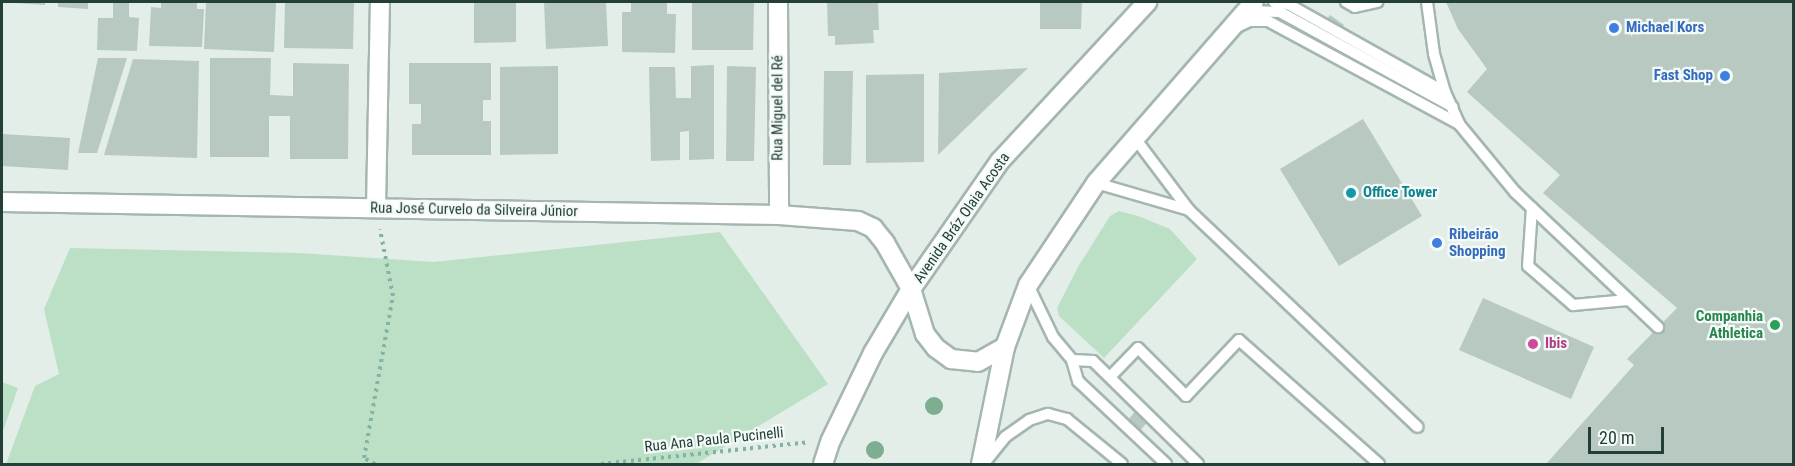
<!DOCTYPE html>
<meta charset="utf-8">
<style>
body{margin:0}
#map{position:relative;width:1795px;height:466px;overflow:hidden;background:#e3eee9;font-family:"Roboto Condensed",sans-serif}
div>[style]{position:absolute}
.green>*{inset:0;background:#bce0c6}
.building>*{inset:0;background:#b8c9c2}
.path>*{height:4px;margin-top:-2px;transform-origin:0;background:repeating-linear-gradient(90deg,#82b3a4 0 3px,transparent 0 7.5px)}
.roads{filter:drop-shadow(2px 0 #a5b6b0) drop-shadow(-2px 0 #a5b6b0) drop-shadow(0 2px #a5b6b0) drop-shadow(0 -2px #a5b6b0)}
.service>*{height:10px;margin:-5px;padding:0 5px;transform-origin:5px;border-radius:5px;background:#fff}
.minor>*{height:18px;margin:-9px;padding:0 9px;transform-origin:9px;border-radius:9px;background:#fff}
.tertiary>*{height:18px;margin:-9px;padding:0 9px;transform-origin:9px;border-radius:9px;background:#fff}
.trees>*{width:18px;height:18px;margin:-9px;border-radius:50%;background:#7dae91}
.dots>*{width:16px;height:16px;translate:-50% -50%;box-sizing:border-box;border:3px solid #f4faf7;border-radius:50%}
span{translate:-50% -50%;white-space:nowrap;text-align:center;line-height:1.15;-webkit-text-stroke:4.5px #f4faf7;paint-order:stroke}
.shop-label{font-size:15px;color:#366cbe;font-weight:700}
.left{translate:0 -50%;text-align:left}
.right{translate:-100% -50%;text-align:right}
.street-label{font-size:15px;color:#224038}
.culture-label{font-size:15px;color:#0d838f;font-weight:700}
.leisure-label{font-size:15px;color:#27864d;font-weight:700}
.hotel-label{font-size:15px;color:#b23c85;font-weight:700}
.frame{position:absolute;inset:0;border:3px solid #224038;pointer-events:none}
.scale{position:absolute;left:1588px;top:427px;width:76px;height:27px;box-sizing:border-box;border:3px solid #224038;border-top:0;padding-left:8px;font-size:18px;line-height:21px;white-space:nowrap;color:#224038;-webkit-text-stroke:4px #f4faf7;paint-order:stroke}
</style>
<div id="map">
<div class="green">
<div style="clip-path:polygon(1119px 211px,1138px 216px,1170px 229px,1197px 259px,1104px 358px,1059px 316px,1057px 308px,1078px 267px,1110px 216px)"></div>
<div style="clip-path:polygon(720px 232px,828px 384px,696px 464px,6px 464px,35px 386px,59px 374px,44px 309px,70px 248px,299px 253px,434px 262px)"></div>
<div style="clip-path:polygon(2px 382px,18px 388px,2px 434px)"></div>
</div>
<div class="building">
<div style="clip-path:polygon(15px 2px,45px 2px,45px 5px,15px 3px)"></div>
<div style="clip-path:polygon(58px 2px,88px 2px,88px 9px,58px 7px)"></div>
<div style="clip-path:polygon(113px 2px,129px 2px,129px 17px,139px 18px,137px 51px,97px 50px,98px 18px,113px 18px)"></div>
<div style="clip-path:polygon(161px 2px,197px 2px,197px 9px,204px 9px,202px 47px,149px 46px,151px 7px,161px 8px)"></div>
<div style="clip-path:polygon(206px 2px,276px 2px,274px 52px,204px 49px)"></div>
<div style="clip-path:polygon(285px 2px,354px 2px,353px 49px,284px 48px)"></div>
<div style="clip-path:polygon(474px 2px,516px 2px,516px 42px,474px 43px)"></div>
<div style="clip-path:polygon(544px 2px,606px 2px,608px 46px,546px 49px)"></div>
<div style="clip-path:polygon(631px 2px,667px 2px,667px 14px,676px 14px,675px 53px,622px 52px,622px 12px,631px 12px)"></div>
<div style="clip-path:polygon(692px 2px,754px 2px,753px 50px,692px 50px)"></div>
<div style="clip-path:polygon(827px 2px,878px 2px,879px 30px,873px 30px,874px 43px,835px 45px,835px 36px,828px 36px)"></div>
<div style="clip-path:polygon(1040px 2px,1082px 2px,1081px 29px,1040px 29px)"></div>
<div style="clip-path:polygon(1446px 2px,1794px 2px,1794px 464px,1546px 464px,1634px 365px,1627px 359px,1677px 308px,1543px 193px,1560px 175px,1467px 92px,1487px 69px,1458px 29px)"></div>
<div style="clip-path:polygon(1330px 15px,1344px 25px,1328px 47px,1314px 38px)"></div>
<div style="clip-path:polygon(98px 58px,127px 58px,97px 153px,78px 153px)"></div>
<div style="clip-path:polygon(210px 58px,271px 58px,270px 95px,293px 96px,293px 63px,349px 64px,348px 159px,290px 159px,290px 116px,269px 116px,269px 157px,210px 157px)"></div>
<div style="clip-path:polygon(133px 59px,199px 61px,197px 158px,104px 155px)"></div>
<div style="clip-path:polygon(409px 63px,491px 63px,491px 100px,483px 100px,483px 121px,491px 121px,491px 155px,412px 155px,412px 124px,421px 124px,421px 104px,409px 104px)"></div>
<div style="clip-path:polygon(714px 65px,714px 159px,689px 160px,689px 131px,680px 132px,680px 160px,651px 161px,649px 67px,675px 67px,676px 98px,691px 98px,691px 66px)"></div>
<div style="clip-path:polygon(558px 66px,558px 154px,500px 155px,500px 67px)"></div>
<div style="clip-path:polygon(727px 66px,756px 67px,754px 161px,726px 161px)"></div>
<div style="clip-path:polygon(1028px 68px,938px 155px,939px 73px)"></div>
<div style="clip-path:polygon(824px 71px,853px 71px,851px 165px,823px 165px)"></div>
<div style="clip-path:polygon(924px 74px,924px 162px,866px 163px,866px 75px)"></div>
<div style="clip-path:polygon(1363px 119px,1422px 216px,1339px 266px,1280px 169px)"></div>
<div style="clip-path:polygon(2px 134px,70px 138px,68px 170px,2px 166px)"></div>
<div style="clip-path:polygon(1483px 298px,1594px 347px,1571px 399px,1459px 350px)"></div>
<div style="clip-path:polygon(1143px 402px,1155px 413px,1139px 432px,1127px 421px)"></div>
</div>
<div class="path">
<div style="left:375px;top:464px;width:13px;rotate:-151deg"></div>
<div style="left:364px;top:458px;width:165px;rotate:-79.9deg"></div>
<div style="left:393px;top:296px;width:68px;rotate:-101deg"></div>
<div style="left:601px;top:464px;width:209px;rotate:-6deg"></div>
</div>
<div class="roads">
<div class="service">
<div style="left:1274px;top:2px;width:14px;rotate:8deg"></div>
<div style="left:1288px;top:4px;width:180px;rotate:29.3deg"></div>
<div style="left:1346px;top:2px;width:10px;rotate:29deg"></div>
<div style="left:1355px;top:7px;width:23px;rotate:-13deg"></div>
<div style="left:1427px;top:2px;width:52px;rotate:82.3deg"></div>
<div style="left:1434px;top:54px;width:40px;rotate:74deg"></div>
<div style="left:1445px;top:92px;width:35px;rotate:66deg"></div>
<div style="left:1459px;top:124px;width:88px;rotate:50.5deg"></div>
<div style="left:1515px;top:192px;width:197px;rotate:43.4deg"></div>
<div style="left:1245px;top:15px;width:9px;rotate:-27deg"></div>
<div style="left:1253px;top:11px;width:27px;rotate:2deg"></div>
<div style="left:1280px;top:12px;width:197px;rotate:28.8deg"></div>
<div style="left:1237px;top:27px;width:14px;rotate:-25deg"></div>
<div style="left:1250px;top:21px;width:18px"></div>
<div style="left:1268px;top:21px;width:217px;rotate:28.3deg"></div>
<div style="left:1096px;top:183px;width:97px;rotate:16.2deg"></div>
<div style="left:1189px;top:210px;width:91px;rotate:-127deg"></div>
<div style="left:1532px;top:208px;width:58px;rotate:93.9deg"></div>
<div style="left:1528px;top:266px;width:60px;rotate:40.9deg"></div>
<div style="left:1573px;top:305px;width:55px;rotate:-5.2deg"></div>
<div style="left:1189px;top:210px;width:315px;rotate:43.5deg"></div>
<div style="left:1028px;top:285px;width:58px;rotate:64.3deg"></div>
<div style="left:1053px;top:337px;width:30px;rotate:50deg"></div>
<div style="left:1072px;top:360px;width:21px;rotate:3deg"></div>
<div style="left:1093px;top:361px;width:147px;rotate:44.4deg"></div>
<div style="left:1072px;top:360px;width:22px;rotate:74deg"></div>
<div style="left:1078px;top:381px;width:121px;rotate:43.3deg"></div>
<div style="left:1110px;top:377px;width:40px;rotate:-46deg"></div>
<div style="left:1138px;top:348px;width:68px;rotate:45deg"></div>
<div style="left:1186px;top:396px;width:77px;rotate:-46.6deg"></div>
<div style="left:1239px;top:340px;width:187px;rotate:41.5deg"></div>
<div style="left:985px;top:462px;width:32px;rotate:-51deg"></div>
<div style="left:1005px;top:437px;width:29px;rotate:-35deg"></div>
<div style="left:1029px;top:420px;width:20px;rotate:-18deg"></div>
<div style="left:1048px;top:414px;width:20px;rotate:15deg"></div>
<div style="left:1067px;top:419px;width:71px;rotate:39.3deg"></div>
</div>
<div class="minor">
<div style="left:778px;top:2px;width:213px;rotate:89.7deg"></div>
<div style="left:2px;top:202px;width:777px;rotate:0.96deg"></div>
<div style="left:779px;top:215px;width:79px;rotate:4.3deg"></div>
<div style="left:858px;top:221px;width:17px;rotate:25deg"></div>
<div style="left:873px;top:228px;width:19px;rotate:51deg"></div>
<div style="left:885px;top:243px;width:53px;rotate:60.5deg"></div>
<div style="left:376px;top:208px;width:206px;rotate:-88.9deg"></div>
</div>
<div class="tertiary">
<div style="left:911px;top:289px;width:47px;rotate:72.7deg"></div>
<div style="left:925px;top:334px;width:18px;rotate:52deg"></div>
<div style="left:936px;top:348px;width:19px;rotate:36deg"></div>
<div style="left:951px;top:359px;width:27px;rotate:6deg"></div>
<div style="left:978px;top:362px;width:31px;rotate:-29deg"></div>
<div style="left:823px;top:464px;width:25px;rotate:-72deg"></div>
<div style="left:831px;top:440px;width:97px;rotate:-64.2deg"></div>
<div style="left:873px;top:353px;width:74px;rotate:-59.3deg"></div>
<div style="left:911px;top:289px;width:156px;rotate:-55.2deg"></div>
<div style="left:1000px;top:161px;width:217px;rotate:-47.2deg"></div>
<div style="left:981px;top:464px;width:119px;rotate:-78.4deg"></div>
<div style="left:1005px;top:347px;width:66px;rotate:-69.6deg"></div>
<div style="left:1028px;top:285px;width:123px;rotate:-56.3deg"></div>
<div style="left:1096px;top:183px;width:240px;rotate:-48.9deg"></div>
</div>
</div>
<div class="trees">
<div style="left:934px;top:406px"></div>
<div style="left:875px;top:450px"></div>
</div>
<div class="dots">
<div style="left:1614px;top:28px;background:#3f7fe0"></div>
<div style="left:1725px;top:76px;background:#3f7fe0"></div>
<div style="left:1351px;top:193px;background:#0f9aa8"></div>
<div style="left:1437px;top:243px;background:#3f7fe0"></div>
<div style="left:1775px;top:325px;background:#2e9e5b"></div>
<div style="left:1533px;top:344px;background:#d1479c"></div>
</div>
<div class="shop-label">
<span class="left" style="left:1626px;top:28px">Michael Kors</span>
<span class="right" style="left:1713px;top:76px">Fast Shop</span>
<span class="left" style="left:1449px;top:243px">Ribeirão<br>Shopping</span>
</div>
<div class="street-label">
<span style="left:778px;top:108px;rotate:-90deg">Rua Miguel del Ré</span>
<span style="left:474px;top:210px;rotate:1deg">Rua José Curvelo da Silveira Júnior</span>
<span style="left:962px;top:218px;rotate:-55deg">Avenida Bráz Olaia Acosta</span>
<span style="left:714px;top:440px;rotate:-6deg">Rua Ana Paula Pucinelli</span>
</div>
<div class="culture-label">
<span class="left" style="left:1363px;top:193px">Office Tower</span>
</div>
<div class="leisure-label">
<span class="right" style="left:1763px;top:325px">Companhia<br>Athletica</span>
</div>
<div class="hotel-label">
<span class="left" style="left:1545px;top:344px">Ibis</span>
</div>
<div class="frame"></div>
<div class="scale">20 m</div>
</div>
